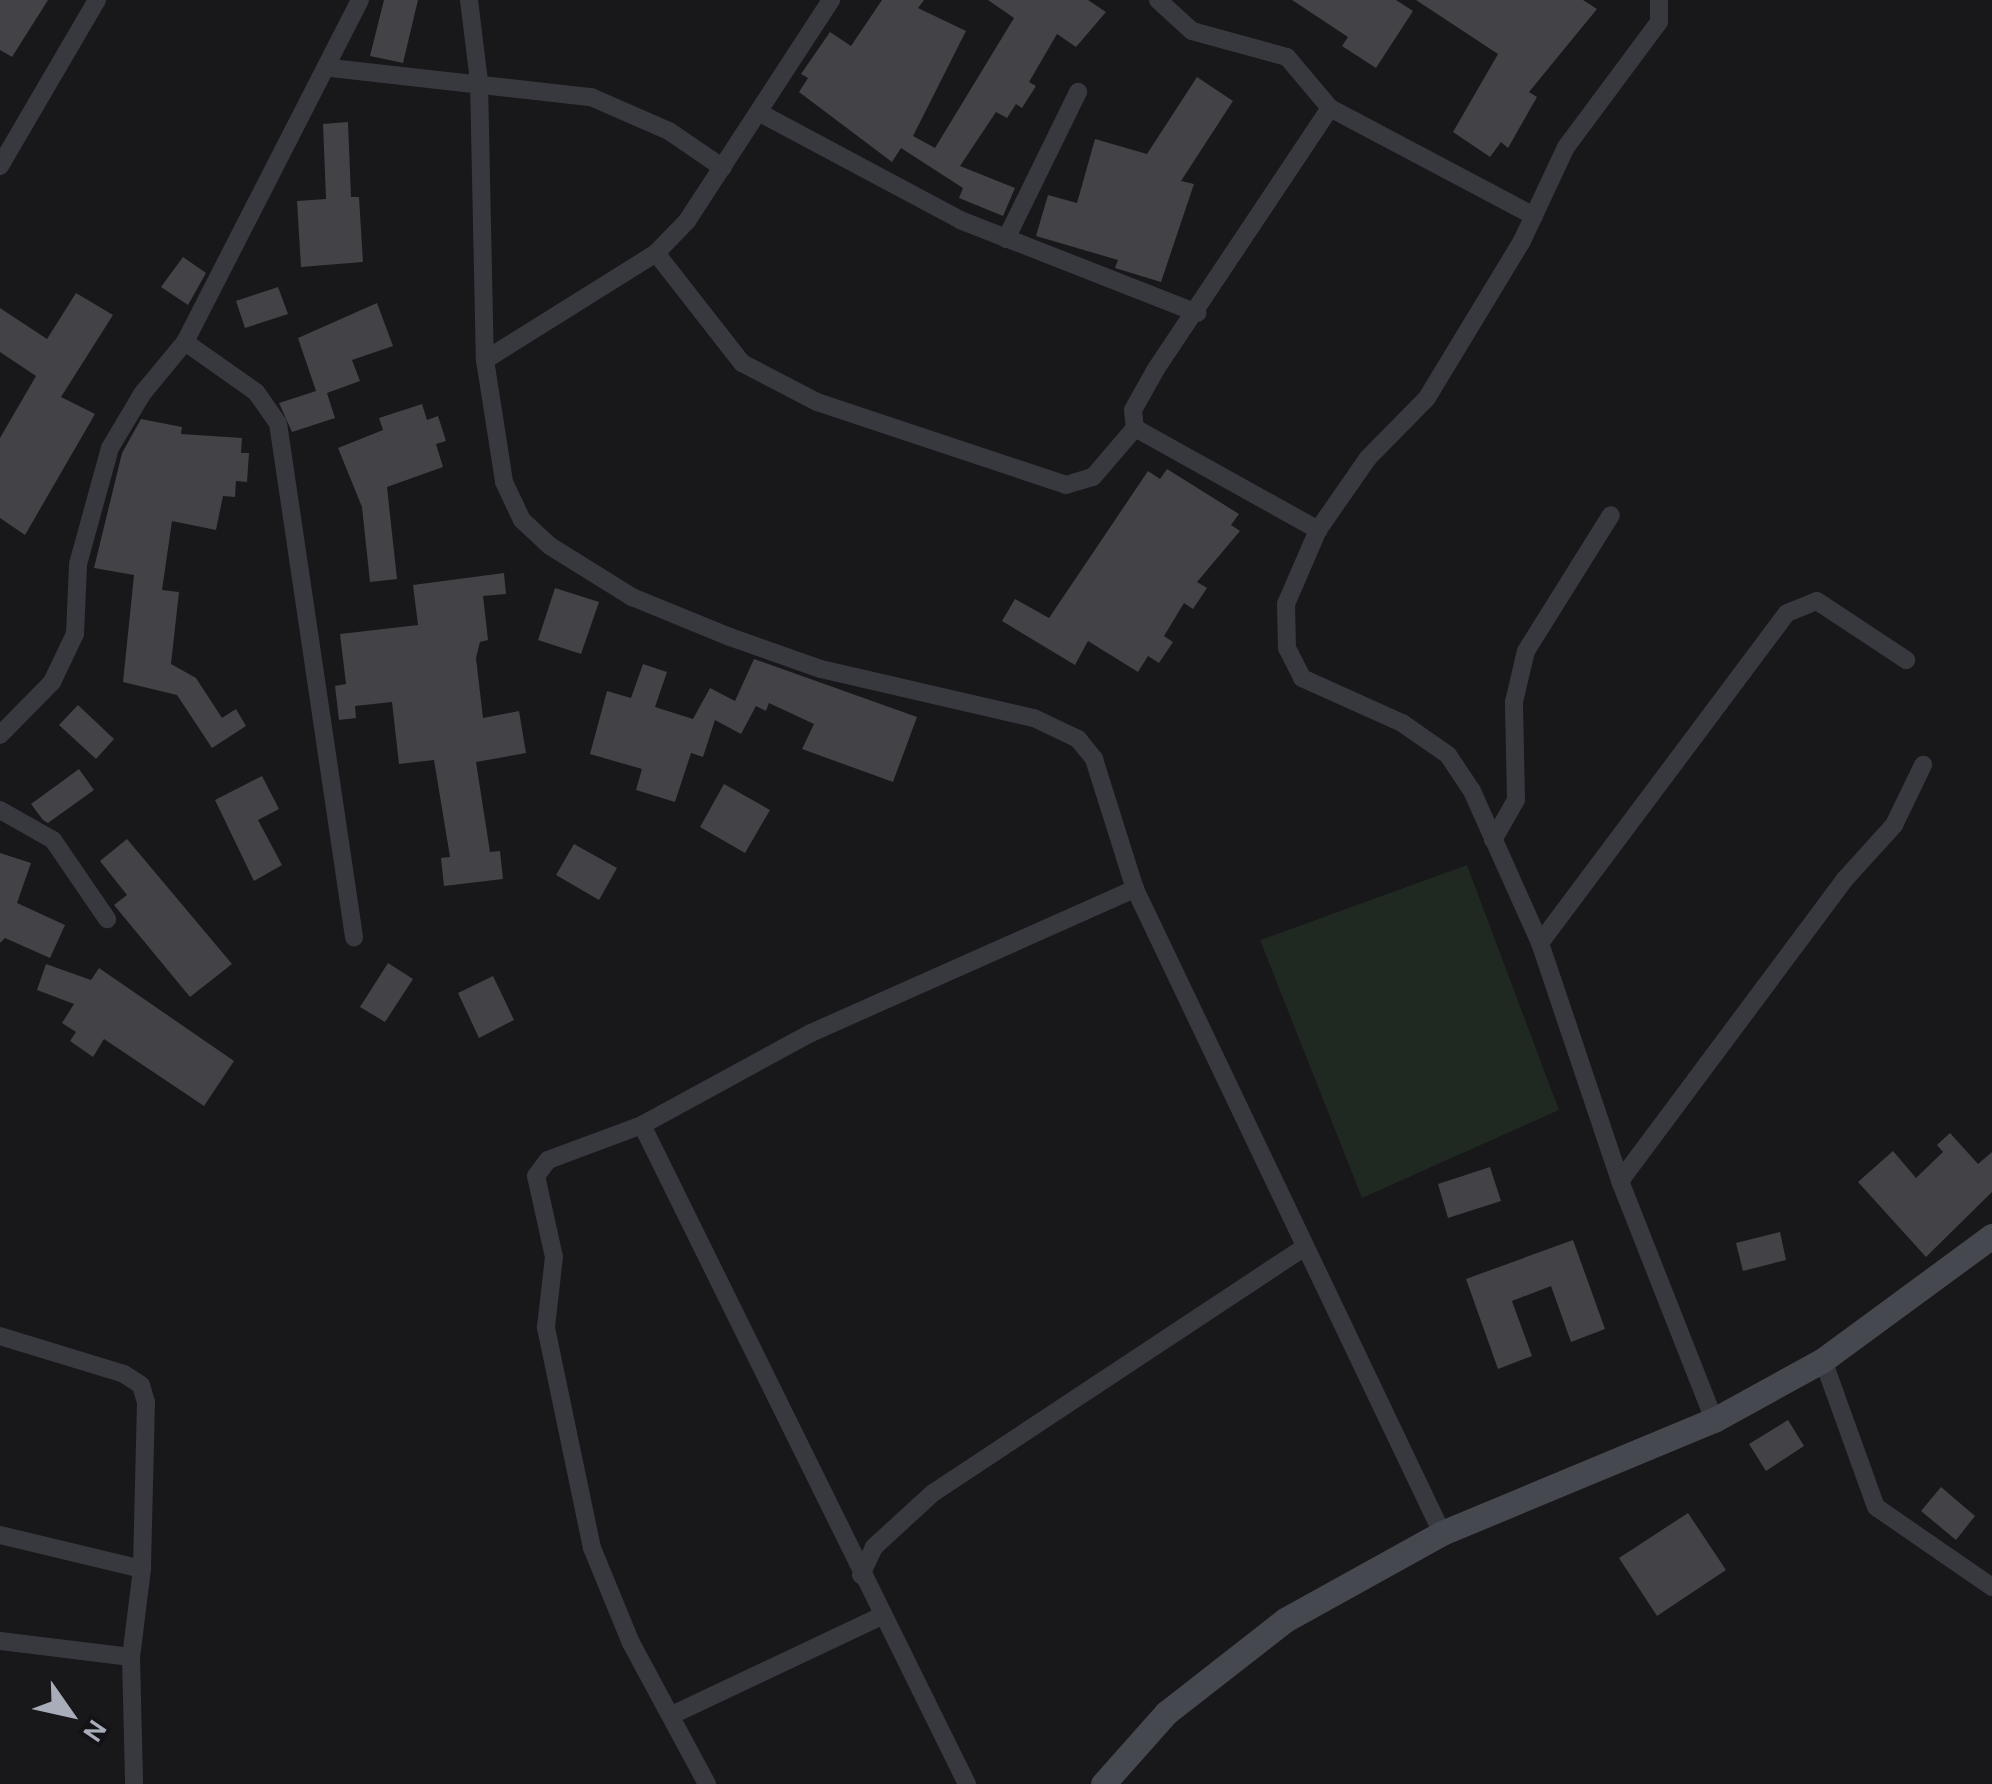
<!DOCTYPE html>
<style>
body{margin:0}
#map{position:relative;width:1992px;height:1784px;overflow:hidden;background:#18171a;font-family:Karla,sans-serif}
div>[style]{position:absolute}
.green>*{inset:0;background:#1f2821}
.building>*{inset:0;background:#424247}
.street>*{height:18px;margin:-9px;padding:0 9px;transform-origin:9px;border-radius:9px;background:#38393f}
.secondary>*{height:25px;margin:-12.5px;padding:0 12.5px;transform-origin:12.5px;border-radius:12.5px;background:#46484f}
span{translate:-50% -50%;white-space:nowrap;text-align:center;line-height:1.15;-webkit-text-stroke:9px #131215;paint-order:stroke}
.north{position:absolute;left:20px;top:1664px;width:100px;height:100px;-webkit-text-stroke:8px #131215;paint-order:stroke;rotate:124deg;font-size:28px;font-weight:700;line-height:40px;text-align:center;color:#a9adba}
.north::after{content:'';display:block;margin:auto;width:35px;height:45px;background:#a9adba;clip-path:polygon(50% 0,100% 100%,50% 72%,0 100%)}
</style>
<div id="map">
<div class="green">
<div style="clip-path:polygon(1467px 865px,1559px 1110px,1362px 1198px,1260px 940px)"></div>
</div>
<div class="building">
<div style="clip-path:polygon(0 0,48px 0,12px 57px,0 50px)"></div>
<div style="clip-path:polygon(384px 0,418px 0,403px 63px,370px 56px)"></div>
<div style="clip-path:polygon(882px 0,924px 0,918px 8px,966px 31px,913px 136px,935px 148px,1014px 18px,988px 0,1088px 0,1106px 12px,1076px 47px,1057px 34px,1029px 82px,1036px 86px,1022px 108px,1016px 104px,1007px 118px,996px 112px,960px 166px,1015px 188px,1003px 216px,959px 198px,963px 188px,901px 148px,892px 162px,799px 92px,808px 78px,801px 74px,830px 32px,851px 46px)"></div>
<div style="clip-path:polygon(1292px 0,1396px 0,1413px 11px,1376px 68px,1342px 46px,1348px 37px)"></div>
<div style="clip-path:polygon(1416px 0,1583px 0,1597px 9px,1529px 92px,1537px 97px,1508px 148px,1501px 142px,1490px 157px,1453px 132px,1498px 54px)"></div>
<div style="clip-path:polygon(1197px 77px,1233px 101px,1181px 181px,1194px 184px,1161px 282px,1115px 268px,1118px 260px,1036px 236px,1048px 195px,1077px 203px,1095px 139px,1147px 154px)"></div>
<div style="clip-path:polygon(348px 122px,351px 197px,359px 197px,363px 262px,301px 267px,297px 201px,326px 199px,323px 124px)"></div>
<div style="clip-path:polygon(183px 257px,206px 273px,188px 305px,161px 287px)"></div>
<div style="clip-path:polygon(278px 287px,288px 314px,245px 328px,236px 301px)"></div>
<div style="clip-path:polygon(76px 293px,113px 315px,61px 397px,95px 414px,25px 535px,0 518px,0 438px,36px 376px,0 352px,0 308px,47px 339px)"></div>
<div style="clip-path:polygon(377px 303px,393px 346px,352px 360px,360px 381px,327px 393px,335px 418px,292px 432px,279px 403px,316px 391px,298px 338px)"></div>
<div style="clip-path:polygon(422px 404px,427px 420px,438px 416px,446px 441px,436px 444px,443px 467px,387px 487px,397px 579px,370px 582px,362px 507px,338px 448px,383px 430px,379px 418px)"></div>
<div style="clip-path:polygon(141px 419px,182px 427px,181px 434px,242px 438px,241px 453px,249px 453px,247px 482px,236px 481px,235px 497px,223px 496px,216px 530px,172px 521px,162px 590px,179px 592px,171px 664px,196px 678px,222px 718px,236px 709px,246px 726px,212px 748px,177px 695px,123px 682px,134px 575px,94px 568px,122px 453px)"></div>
<div style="clip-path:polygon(1167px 469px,1239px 514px,1231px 525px,1240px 531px,1197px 582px,1207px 588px,1193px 609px,1184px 603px,1164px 636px,1173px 642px,1159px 663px,1148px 656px,1138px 672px,1088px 641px,1075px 665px,1002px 621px,1015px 599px,1049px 618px,1148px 471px,1160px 479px)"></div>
<div style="clip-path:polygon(504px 573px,506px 594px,483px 596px,488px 640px,480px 642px,476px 658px,483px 718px,519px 711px,526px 753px,476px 762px,490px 852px,500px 851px,503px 879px,444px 886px,441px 858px,450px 857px,434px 760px,399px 764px,392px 702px,355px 706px,356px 718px,339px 720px,335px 686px,346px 684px,340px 634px,418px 625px,413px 585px)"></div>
<div style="clip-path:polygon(555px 588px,599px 602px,581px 654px,538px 640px)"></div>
<div style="clip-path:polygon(754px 659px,917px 717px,893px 782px,802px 749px,814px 724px,769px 703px,766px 711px,756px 706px,741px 734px,715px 720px,703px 757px,691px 753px,675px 802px,636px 790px,642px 769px,590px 754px,607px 691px,631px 698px,643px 664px,667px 672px,655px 707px,693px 719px,710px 688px,735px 701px)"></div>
<div style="clip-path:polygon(78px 705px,114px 739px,96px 759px,59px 725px)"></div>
<div style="clip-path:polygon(79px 769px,94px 790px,48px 823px,43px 820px,31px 804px)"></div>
<div style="clip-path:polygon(262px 776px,279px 809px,258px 820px,282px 865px,254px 881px,215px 800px)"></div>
<div style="clip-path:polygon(724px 784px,770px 810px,745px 853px,700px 827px)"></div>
<div style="clip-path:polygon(127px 839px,232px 964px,190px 997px,114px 905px,127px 895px,100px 861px)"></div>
<div style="clip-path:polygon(574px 844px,617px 868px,599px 900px,556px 875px)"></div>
<div style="clip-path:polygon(0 853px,31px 863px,17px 903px,65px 925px,50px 958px,5px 938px,0 943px)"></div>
<div style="clip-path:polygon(388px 963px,413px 979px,385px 1022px,360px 1007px)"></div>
<div style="clip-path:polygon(46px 964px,91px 980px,99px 968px,234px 1061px,204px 1106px,104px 1039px,93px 1057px,70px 1041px,76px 1032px,62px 1023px,74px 1004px,37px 990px)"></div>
<div style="clip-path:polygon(493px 976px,514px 1020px,479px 1038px,458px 993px)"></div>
<div style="clip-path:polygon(1950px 1133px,1978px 1164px,1992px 1152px,1992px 1192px,1926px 1257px,1858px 1182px,1893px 1151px,1916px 1178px,1943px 1152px,1937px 1145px)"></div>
<div style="clip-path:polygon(1490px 1167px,1501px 1201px,1448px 1218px,1438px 1184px)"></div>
<div style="clip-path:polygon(1780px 1232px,1786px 1260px,1743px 1271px,1736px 1243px)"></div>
<div style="clip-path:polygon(1573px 1240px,1605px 1329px,1571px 1342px,1551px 1286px,1512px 1301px,1532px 1356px,1498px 1369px,1466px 1279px)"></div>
<div style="clip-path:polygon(1788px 1420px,1804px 1446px,1766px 1471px,1749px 1444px)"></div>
<div style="clip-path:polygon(1941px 1487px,1975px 1516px,1956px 1540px,1921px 1511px)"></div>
<div style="clip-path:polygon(1688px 1513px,1726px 1570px,1657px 1616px,1619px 1558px)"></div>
</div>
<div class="street">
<div style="left:469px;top:0;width:82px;rotate:83deg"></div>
<div style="left:479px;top:81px;width:279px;rotate:88.8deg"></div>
<div style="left:485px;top:360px;width:123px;rotate:81.1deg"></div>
<div style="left:504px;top:482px;width:42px;rotate:64.7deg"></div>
<div style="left:522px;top:520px;width:38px;rotate:43deg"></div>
<div style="left:550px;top:546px;width:97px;rotate:31.9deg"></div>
<div style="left:632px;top:597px;width:106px;rotate:22.2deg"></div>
<div style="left:730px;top:637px;width:96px;rotate:19.4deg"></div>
<div style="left:821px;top:669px;width:219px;rotate:13deg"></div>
<div style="left:1034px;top:718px;width:49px;rotate:25.5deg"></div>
<div style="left:1078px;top:739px;width:26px;rotate:51deg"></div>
<div style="left:1094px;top:759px;width:136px;rotate:72.5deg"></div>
<div style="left:1135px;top:889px;width:713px;rotate:64.51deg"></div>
<div style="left:1158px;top:0;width:46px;rotate:42.4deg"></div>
<div style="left:1192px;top:31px;width:98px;rotate:15.3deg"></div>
<div style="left:1287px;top:57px;width:67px;rotate:49.9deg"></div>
<div style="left:1330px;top:108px;width:314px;rotate:123.7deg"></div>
<div style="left:1156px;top:369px;width:47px;rotate:119.3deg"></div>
<div style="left:1133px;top:410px;width:18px;rotate:84deg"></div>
<div style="left:1135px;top:428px;width:210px;rotate:29.1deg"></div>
<div style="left:1659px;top:0;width:22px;rotate:90deg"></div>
<div style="left:1659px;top:22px;width:156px;rotate:126.6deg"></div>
<div style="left:1566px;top:147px;width:104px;rotate:115.1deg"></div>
<div style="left:1522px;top:241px;width:184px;rotate:121.2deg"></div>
<div style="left:1427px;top:398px;width:84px;rotate:134.5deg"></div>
<div style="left:1368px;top:458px;width:88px;rotate:124.8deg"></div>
<div style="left:1318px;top:530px;width:81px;rotate:113.4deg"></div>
<div style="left:1286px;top:604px;width:44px;rotate:88.7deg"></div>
<div style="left:1287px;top:648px;width:34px;rotate:63deg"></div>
<div style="left:1302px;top:678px;width:110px;rotate:24.2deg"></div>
<div style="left:1402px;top:723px;width:56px;rotate:34.8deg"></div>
<div style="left:1448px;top:755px;width:43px;rotate:56.3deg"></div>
<div style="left:1472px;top:791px;width:167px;rotate:65.9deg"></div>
<div style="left:1540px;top:943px;width:251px;rotate:71.4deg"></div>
<div style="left:1620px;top:1181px;width:257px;rotate:68.5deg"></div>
<div style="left:331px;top:68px;width:262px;rotate:6.4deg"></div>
<div style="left:591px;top:97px;width:85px;rotate:23.6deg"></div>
<div style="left:669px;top:131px;width:65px;rotate:34.4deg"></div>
<div style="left:1330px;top:108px;width:231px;rotate:27.9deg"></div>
<div style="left:760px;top:113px;width:227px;rotate:28.1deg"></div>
<div style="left:960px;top:220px;width:255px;rotate:21.4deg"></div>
<div style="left:0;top:166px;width:192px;rotate:-59.7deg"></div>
<div style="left:1006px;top:239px;width:164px;rotate:-63.9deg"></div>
<div style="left:656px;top:253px;width:140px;rotate:52deg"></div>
<div style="left:742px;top:363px;width:85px;rotate:27.5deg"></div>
<div style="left:817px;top:402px;width:262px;rotate:18.4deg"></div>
<div style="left:1066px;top:485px;width:28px;rotate:-17deg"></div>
<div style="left:1093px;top:477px;width:65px;rotate:-49.4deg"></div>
<div style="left:185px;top:342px;width:87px;rotate:35.2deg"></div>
<div style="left:256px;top:392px;width:38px;rotate:55deg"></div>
<div style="left:278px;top:423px;width:520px;rotate:81.59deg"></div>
<div style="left:485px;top:360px;width:202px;rotate:-32deg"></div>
<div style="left:656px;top:253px;width:45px;rotate:-45.9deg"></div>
<div style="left:687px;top:221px;width:264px;rotate:-56.9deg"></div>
<div style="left:0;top:735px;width:74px;rotate:-45.5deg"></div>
<div style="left:52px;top:682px;width:53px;rotate:-64.4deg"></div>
<div style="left:75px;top:634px;width:70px;rotate:-87.5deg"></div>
<div style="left:78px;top:564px;width:120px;rotate:-74.6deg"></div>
<div style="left:110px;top:448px;width:63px;rotate:-59.3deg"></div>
<div style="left:142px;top:394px;width:67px;rotate:-50.4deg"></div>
<div style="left:185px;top:342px;width:384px;rotate:-62.9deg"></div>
<div style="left:0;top:810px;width:61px;rotate:29.5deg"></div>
<div style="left:53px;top:840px;width:96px;rotate:55.6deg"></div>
<div style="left:1493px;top:840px;width:46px;rotate:-60.1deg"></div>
<div style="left:1516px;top:800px;width:98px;rotate:-91.2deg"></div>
<div style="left:1514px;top:702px;width:52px;rotate:-76.8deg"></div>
<div style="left:1526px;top:651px;width:160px;rotate:-58deg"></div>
<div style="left:1540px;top:943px;width:412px;rotate:-53.2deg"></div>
<div style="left:1787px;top:613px;width:32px;rotate:-22deg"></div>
<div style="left:1817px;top:601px;width:107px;rotate:33.5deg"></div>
<div style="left:642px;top:1125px;width:735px;rotate:63.75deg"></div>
<div style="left:1620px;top:1181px;width:378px;rotate:-53.3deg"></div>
<div style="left:1846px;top:878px;width:72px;rotate:-47.8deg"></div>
<div style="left:1894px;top:825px;width:67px;rotate:-64.2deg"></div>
<div style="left:0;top:1336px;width:130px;rotate:17deg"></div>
<div style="left:124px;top:1374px;width:20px;rotate:33deg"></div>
<div style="left:141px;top:1385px;width:18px;rotate:74deg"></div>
<div style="left:146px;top:1402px;width:167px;rotate:91.4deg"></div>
<div style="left:142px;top:1569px;width:89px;rotate:97.1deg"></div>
<div style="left:131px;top:1657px;width:132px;rotate:-173deg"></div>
<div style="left:1823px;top:1360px;width:156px;rotate:70.2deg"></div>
<div style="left:1876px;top:1507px;width:141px;rotate:34.6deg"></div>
<div style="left:0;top:1535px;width:146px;rotate:13.5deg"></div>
<div style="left:861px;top:1575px;width:31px;rotate:-65deg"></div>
<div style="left:874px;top:1547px;width:80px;rotate:-42.5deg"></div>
<div style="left:933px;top:1493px;width:445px;rotate:-33.5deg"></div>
<div style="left:131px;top:1657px;width:127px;rotate:88.6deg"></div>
<div style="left:672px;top:1715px;width:234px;rotate:-25.3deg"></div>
<div style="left:707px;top:1784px;width:160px;rotate:-118.3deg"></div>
<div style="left:631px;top:1643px;width:103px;rotate:-112.3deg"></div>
<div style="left:592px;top:1548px;width:226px;rotate:-101.8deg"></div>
<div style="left:546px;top:1327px;width:70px;rotate:-83.5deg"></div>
<div style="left:554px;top:1257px;width:83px;rotate:-102.5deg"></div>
<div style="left:536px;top:1176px;width:20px;rotate:-53deg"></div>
<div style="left:548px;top:1160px;width:100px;rotate:-20.4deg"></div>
<div style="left:642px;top:1125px;width:192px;rotate:-28.6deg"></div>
<div style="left:811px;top:1033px;width:355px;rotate:-24deg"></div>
</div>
<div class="secondary">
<div style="left:1103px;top:1784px;width:95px;rotate:-48.4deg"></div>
<div style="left:1166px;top:1713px;width:151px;rotate:-38deg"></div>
<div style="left:1285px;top:1620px;width:179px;rotate:-29deg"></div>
<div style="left:1442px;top:1533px;width:295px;rotate:-22.6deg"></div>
<div style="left:1714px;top:1420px;width:124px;rotate:-28.8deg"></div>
<div style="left:1823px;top:1360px;width:210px;rotate:-36.3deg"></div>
</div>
<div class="north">N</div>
</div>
